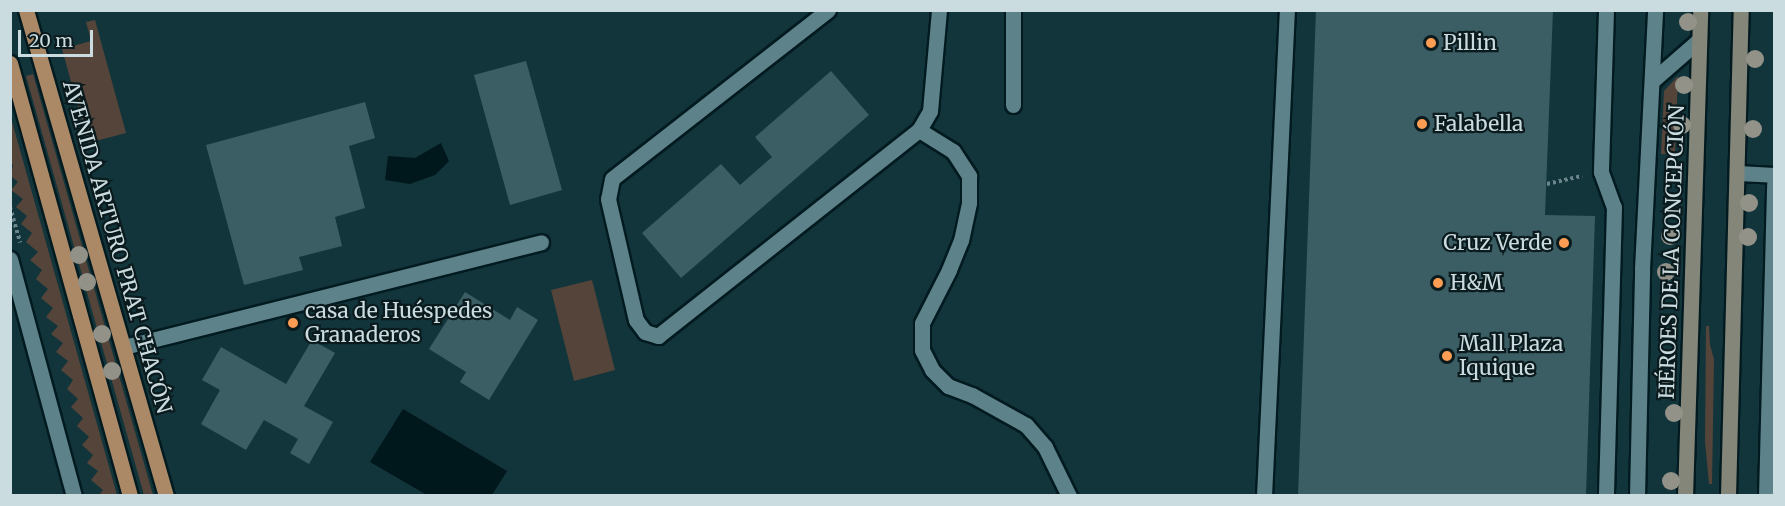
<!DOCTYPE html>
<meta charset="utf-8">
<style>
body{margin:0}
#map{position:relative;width:1785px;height:506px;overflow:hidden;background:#12353b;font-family:Merriweather,serif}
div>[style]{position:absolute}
.green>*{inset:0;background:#554439}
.water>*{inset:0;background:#00171c}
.building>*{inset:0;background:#3b5e65}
.path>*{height:4px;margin-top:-2px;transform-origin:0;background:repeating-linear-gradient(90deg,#6b868b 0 3px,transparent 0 6px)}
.roads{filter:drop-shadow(2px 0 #021b20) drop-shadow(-2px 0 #021b20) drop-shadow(0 2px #021b20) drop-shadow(0 -2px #021b20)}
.lane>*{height:15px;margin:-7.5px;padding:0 7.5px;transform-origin:7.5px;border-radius:7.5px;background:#5e828a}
.street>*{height:15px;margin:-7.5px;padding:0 7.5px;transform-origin:7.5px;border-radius:7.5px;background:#5e828a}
.secondary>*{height:15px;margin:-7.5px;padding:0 7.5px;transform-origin:7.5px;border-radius:7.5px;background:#848679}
.primary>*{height:15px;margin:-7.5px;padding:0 7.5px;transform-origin:7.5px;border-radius:7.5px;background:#ab8967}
.trees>*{width:18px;height:18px;margin:-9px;border-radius:50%;background:#939289}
.dots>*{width:16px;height:16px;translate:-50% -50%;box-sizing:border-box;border:3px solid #0b1a1d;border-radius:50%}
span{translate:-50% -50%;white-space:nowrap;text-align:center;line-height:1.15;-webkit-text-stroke:4.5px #0b1a1d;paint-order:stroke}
.poi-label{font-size:21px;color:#cadce0}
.left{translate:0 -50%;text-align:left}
.right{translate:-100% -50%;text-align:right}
.street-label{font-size:21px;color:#cadce0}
.frame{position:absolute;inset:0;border:12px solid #cadce0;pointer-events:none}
.scale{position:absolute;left:18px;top:30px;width:75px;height:27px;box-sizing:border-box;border:3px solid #cadce0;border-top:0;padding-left:8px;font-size:18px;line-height:21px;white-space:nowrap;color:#cadce0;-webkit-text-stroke:4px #0b1a1d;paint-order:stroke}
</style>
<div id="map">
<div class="green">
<div style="clip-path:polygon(95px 20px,126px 133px,88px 143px,62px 49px,91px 41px,86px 22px)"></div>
<div style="clip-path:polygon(33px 74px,153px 495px,144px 495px,26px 76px)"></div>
<div style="clip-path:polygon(1678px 76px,1675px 154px,1661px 154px,1664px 91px)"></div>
<div style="clip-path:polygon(11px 118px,117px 495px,99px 495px,103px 490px,91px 480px,98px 471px,87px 463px,93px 455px,82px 445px,89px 437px,77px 426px,83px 418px,71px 407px,78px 399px,67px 389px,73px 380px,61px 370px,68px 361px,56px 352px,63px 343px,51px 334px,58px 326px,46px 317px,53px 308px,41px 298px,48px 289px,36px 279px,42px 270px,30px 260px,38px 252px,26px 242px,32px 233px,21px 224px,27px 216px,16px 207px,23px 199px,11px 190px,18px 182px,11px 176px,13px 165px,11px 162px)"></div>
<div style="clip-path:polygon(592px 280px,615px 370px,574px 381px,551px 290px)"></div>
<div style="clip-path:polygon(1706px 326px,1709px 326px,1710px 345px,1714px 359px,1712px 484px,1709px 484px,1705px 442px)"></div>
</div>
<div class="water">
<div style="clip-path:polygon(441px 143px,449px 161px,435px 175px,410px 184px,385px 180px,388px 156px,415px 158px)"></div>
<div style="clip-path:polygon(403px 409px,507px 471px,492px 495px,427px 495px,370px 462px)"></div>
</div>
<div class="building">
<div style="clip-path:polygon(1316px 10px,1553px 10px,1545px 215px,1595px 216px,1586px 496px,1298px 496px)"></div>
<div style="clip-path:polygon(526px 61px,562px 190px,510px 205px,474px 75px)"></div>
<div style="clip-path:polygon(831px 71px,869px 115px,681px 278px,642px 233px,721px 164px,740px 185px,772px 157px,755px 137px)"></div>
<div style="clip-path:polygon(365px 102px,375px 138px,349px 146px,365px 208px,335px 217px,342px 246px,299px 257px,303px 270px,244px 285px,206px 145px)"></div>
<div style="clip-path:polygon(465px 292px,510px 320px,517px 307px,538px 320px,489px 400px,460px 382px,466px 372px,429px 349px)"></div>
<div style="clip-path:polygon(312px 340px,335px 353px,304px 406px,333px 422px,309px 464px,290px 453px,298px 439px,264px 420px,246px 450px,201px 424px,220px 390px,202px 380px,221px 347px,286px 384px)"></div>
</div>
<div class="path">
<div style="left:1547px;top:184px;width:36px;rotate:-13deg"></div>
<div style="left:10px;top:207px;width:37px;rotate:74deg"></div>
</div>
<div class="roads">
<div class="lane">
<div style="left:828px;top:10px;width:274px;rotate:142deg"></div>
<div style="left:612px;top:179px;width:20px;rotate:101deg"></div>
<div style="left:608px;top:199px;width:124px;rotate:77deg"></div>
<div style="left:636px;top:320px;width:15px;rotate:53deg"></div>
<div style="left:645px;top:332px;width:14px;rotate:17deg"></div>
<div style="left:658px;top:336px;width:333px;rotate:-38.3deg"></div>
<div style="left:919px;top:130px;width:22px;rotate:-60deg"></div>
<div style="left:930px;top:111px;width:101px;rotate:-84.9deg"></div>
<div style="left:1606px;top:10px;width:162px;rotate:91.8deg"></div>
<div style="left:1601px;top:172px;width:37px;rotate:70deg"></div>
<div style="left:1614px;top:207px;width:289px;rotate:91.6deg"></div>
<div style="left:1652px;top:81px;width:62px;rotate:-41.1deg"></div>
<div style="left:1013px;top:105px;width:95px;rotate:-90deg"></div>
<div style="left:919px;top:130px;width:40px;rotate:32deg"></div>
<div style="left:953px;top:151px;width:30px;rotate:57deg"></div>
<div style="left:969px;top:176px;width:27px;rotate:90deg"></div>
<div style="left:969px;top:203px;width:38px;rotate:102deg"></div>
<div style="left:961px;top:240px;width:32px;rotate:112deg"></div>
<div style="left:949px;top:270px;width:59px;rotate:117deg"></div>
<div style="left:922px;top:323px;width:27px;rotate:90deg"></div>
<div style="left:922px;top:350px;width:22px;rotate:63deg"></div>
<div style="left:932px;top:370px;width:23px;rotate:45deg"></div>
<div style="left:948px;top:386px;width:26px;rotate:21deg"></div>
<div style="left:972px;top:395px;width:62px;rotate:29.1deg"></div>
<div style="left:1026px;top:425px;width:29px;rotate:49deg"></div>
<div style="left:1045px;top:447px;width:55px;rotate:63.9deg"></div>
<div style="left:1738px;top:173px;width:36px;rotate:3deg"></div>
<div style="left:10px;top:259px;width:245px;rotate:74.9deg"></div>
<div style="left:1264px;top:496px;width:487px;rotate:-87.3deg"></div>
<div style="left:1637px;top:496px;width:227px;rotate:-88.7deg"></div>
<div style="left:1642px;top:269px;width:259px;rotate:-87.1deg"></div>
</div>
<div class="street">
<div style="left:124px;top:347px;width:430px;rotate:-14.1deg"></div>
<div style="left:1766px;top:496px;width:312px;rotate:-88.5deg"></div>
</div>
<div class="secondary">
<div style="left:1685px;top:496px;width:486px;rotate:-88.2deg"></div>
<div style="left:1728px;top:496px;width:486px;rotate:-88.5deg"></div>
</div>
<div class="primary">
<div style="left:26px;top:10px;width:506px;rotate:73.93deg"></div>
<div style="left:10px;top:63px;width:449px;rotate:74.5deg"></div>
</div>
</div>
<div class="trees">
<div style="left:1688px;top:22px"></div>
<div style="left:1755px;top:59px"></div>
<div style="left:1684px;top:85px"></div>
<div style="left:1682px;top:125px"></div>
<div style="left:1753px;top:129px"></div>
<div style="left:1749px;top:203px"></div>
<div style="left:1670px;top:236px"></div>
<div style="left:1748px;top:237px"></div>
<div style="left:79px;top:255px"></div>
<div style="left:1666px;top:272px"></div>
<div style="left:87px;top:282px"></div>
<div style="left:102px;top:334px"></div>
<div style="left:112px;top:371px"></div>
<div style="left:1665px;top:390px"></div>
<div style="left:1674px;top:413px"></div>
<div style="left:1671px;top:481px"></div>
</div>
<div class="dots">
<div style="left:1431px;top:43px;background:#fc9d53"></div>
<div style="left:1422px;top:124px;background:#fc9d53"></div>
<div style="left:1564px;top:243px;background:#fc9d53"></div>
<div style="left:1438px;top:283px;background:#fc9d53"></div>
<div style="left:293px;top:323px;background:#fc9d53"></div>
<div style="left:1447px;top:356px;background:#fc9d53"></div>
</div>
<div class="poi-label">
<span class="left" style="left:1443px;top:43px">Pillin</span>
<span class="left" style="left:1434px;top:124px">Falabella</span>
<span class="right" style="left:1552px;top:243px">Cruz Verde</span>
<span class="left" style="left:1450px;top:283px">H&amp;M</span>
<span class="left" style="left:305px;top:323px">casa de Huéspedes<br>Granaderos</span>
<span class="left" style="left:1459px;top:356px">Mall Plaza<br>Iquique</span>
</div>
<div class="street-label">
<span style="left:117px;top:247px;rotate:74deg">AVENIDA ARTURO PRAT CHACÓN</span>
<span style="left:1672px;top:252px;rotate:-88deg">HÉROES DE LA CONCEPCIÓN</span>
</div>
<div class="frame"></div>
<div class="scale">20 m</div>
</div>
